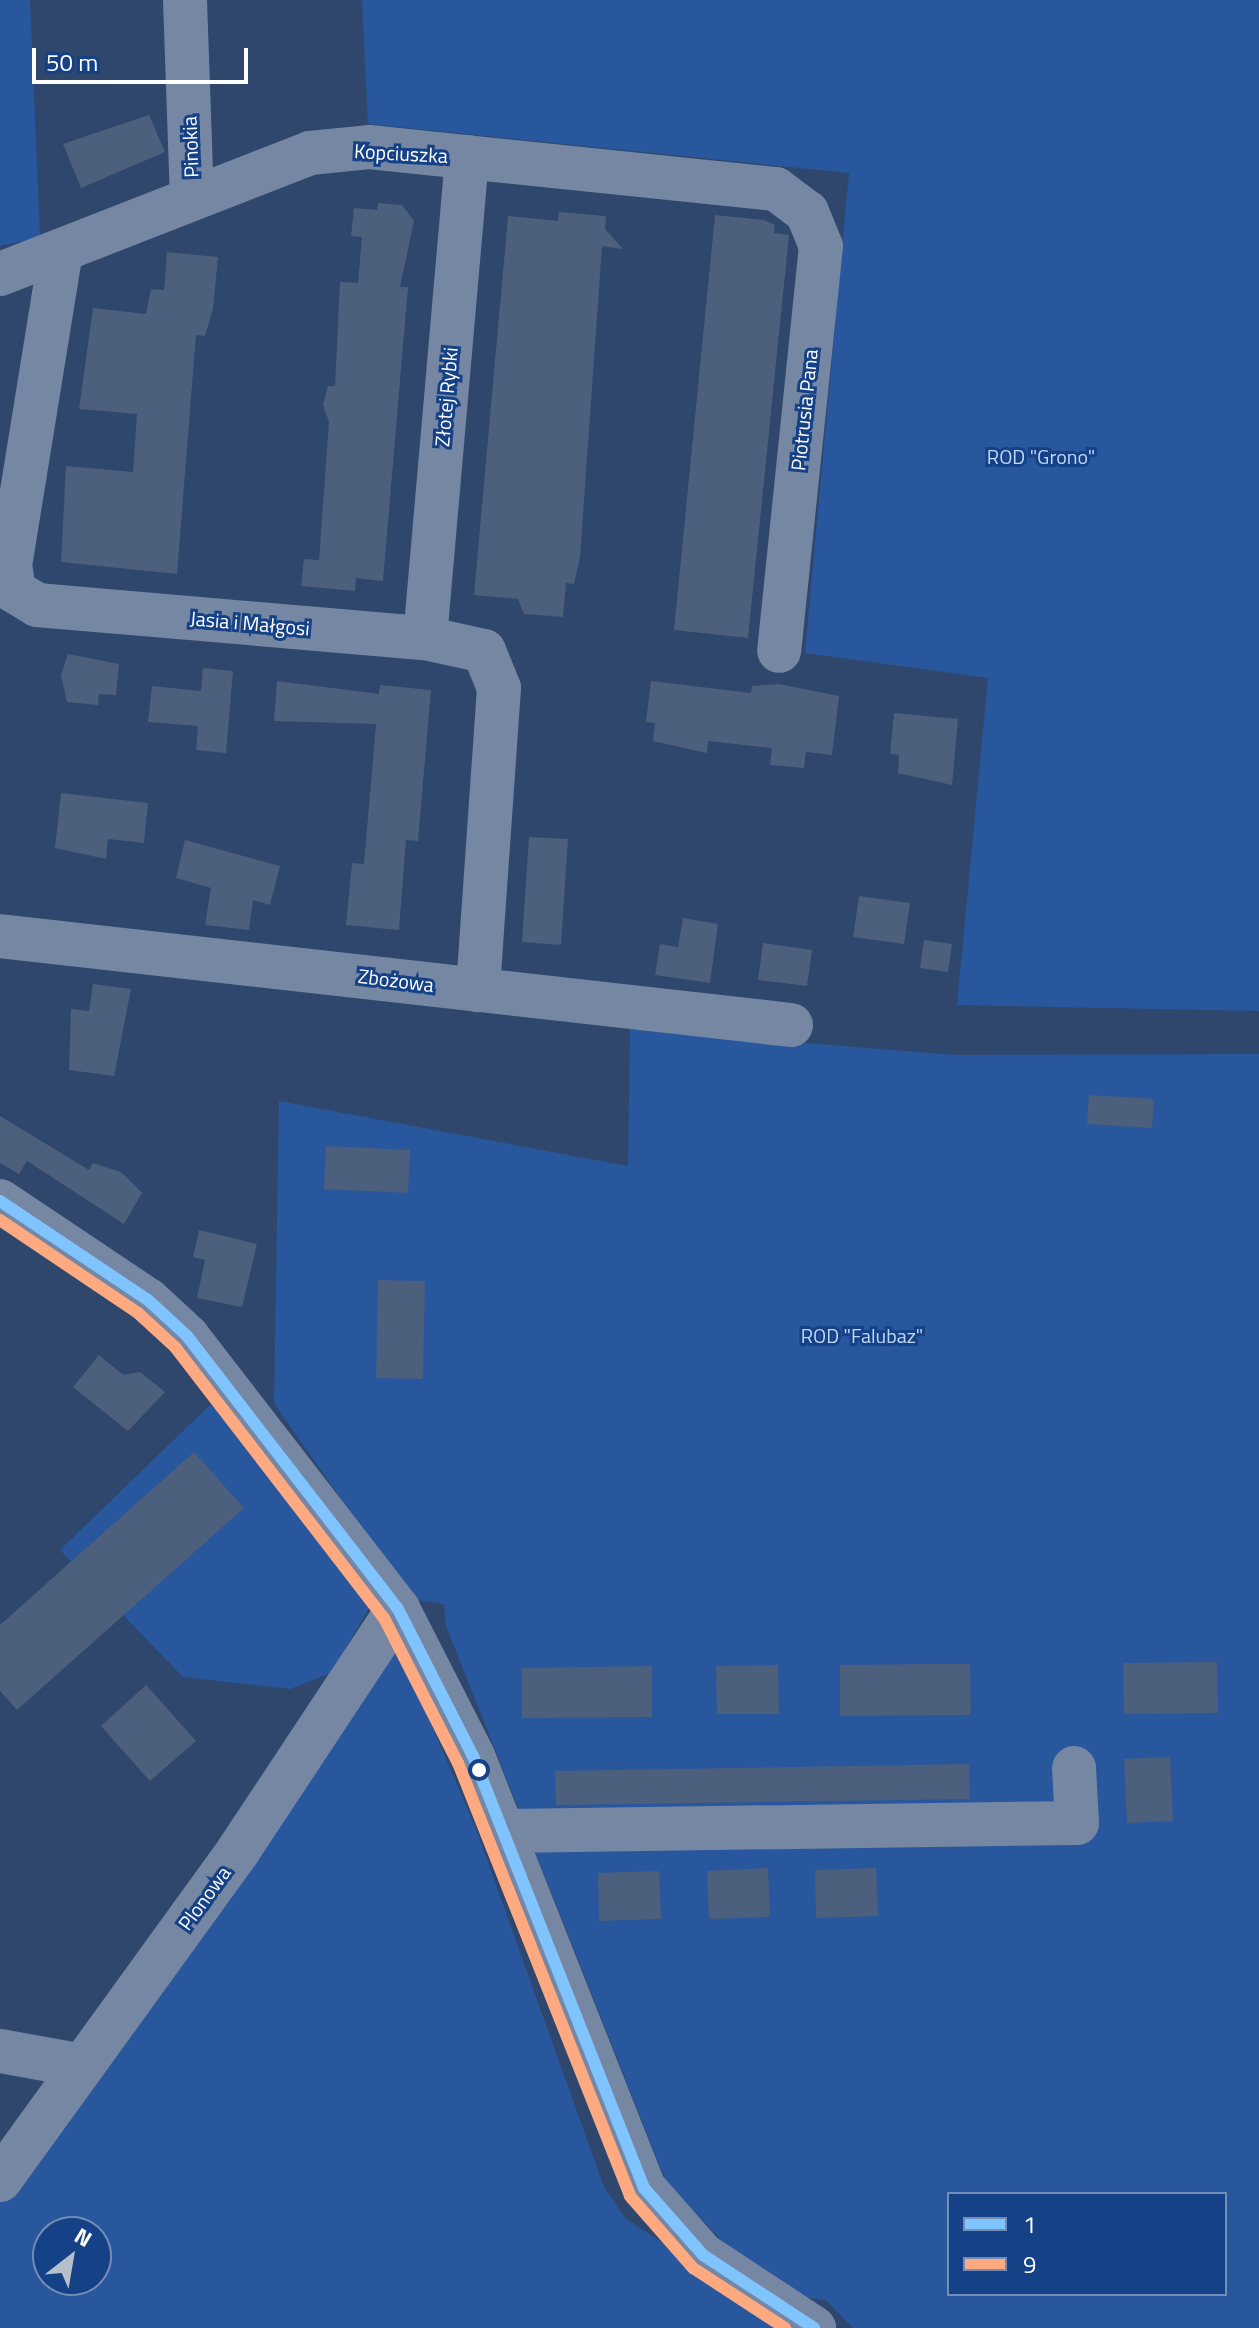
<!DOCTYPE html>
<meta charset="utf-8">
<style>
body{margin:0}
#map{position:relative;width:1259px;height:2328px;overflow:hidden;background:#2f476c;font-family:"Titillium Web",sans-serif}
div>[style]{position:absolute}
.green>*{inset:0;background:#28579d}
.building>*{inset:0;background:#4c5f7d}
.minor>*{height:44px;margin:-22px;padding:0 22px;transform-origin:22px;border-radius:22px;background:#7587a2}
.bus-1>*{height:12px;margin:-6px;padding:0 6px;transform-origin:6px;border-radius:6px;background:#80c4ff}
.bus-2>*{height:12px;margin:-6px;padding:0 6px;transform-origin:6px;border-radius:6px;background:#ffa980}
.dots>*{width:22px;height:22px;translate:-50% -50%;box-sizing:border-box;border:4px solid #154186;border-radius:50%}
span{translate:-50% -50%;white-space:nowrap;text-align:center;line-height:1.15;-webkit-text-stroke:6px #154186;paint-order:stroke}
.street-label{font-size:20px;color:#fff}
.park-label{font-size:20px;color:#c0d8fa}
.legend{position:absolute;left:947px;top:2192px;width:280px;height:104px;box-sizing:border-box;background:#154186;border:2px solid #738db6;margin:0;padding:10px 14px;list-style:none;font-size:24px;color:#fff}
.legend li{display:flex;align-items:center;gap:16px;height:40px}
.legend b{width:40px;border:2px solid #738db6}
.north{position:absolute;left:32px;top:2216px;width:80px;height:80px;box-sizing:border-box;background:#154186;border:2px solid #738db6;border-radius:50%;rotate:31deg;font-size:22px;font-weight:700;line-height:32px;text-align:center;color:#fff}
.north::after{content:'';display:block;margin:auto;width:28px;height:36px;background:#b6bfcc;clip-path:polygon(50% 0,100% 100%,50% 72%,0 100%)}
.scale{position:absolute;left:32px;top:48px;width:216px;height:36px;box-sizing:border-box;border:4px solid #fff;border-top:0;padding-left:10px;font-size:24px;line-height:28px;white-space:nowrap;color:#fff;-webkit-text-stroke:6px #154186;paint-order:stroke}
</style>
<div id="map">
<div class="green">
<div style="clip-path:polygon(0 0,30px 0,40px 237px,0 246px)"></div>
<div style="clip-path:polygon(362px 0,1259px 0,1259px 1011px,957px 1005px,988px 678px,805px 653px,849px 173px,368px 124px)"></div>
<div style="clip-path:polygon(evenodd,630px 1029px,955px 1055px,1259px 1054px,1259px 2328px,853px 2328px,826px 2300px,802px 2297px,732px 2251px,666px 2182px,446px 1626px,444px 1604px,411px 1599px,274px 1403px,279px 1101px,628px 1166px,630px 1029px,949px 2194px,1225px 2194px,1225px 2294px,949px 2294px,949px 2194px)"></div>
<div style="clip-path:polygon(217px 1398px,373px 1601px,331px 1673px,290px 1689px,183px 1677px,60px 1550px)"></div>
<div style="clip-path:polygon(evenodd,397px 1644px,476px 1829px,604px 2187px,625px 2218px,791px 2328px,0 2328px,0 2200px,397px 1644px,48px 2232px,96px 2232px,96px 2280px,48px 2280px,48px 2232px)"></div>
</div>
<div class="building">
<div style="clip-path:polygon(149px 115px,165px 152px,81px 188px,63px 144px)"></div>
<div style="clip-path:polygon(378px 203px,402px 205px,414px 221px,400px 287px,408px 287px,383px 581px,356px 578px,355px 591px,301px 586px,304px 559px,319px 560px,329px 422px,323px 405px,328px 386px,335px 386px,340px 282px,358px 283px,362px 237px,351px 236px,354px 208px,377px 210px)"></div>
<div style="clip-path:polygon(559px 212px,606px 216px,605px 229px,623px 249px,602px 246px,580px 557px,574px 584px,566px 583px,563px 617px,524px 614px,518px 599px,474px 595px,508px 216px,558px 221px)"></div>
<div style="clip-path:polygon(715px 215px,764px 220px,775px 225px,774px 233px,789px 235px,748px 638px,674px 630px)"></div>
<div style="clip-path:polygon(167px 252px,218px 257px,213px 309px,205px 336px,196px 335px,177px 574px,61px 562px,66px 466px,133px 472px,137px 414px,79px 409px,93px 308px,146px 314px,151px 289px,164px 290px)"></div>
<div style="clip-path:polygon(68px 654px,119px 664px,116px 695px,99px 694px,98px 705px,67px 702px,61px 675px)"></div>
<div style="clip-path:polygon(203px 668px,233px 671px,226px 753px,196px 750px,198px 726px,148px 722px,152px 686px,201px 691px)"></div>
<div style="clip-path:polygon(277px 681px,379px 694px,380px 685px,431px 690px,418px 841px,406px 840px,399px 930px,346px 925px,352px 863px,364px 864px,376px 724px,274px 721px)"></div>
<div style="clip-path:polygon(651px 681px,751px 693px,752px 686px,779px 684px,839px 696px,832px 755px,806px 752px,804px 768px,770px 765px,772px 748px,708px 741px,707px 753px,653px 741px,655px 723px,646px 722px)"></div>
<div style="clip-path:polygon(894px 713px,958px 719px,952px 785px,898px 773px,899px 755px,890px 754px)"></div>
<div style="clip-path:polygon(61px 793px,148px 803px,144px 843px,108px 839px,106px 859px,55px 848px)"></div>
<div style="clip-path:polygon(529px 837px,568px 839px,561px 945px,522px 942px)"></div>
<div style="clip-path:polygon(185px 840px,280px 866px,270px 905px,253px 900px,249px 930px,205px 925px,211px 888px,176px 878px)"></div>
<div style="clip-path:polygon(859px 896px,910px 903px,904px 944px,853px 937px)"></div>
<div style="clip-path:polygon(683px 918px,718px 924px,710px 983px,655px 975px,660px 944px,678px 947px)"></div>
<div style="clip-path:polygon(924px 940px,952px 944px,948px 972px,920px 968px)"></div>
<div style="clip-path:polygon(763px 943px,812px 950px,807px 986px,758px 980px)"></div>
<div style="clip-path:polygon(93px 984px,131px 989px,114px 1076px,69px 1070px,71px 1009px,89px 1011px)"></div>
<div style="clip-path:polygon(1089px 1095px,1154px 1099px,1152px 1128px,1087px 1124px)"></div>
<div style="clip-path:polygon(0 1116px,89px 1170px,93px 1163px,121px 1172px,142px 1193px,124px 1224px,27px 1161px,19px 1174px,0 1163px)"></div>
<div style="clip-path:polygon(326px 1146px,410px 1150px,408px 1193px,324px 1189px)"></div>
<div style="clip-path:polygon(199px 1230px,257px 1244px,242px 1307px,197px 1298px,205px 1260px,193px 1257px)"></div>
<div style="clip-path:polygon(378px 1280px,425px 1281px,423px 1379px,376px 1378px)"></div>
<div style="clip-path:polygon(99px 1355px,123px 1375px,140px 1372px,165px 1392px,128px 1431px,73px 1387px)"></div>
<div style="clip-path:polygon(194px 1452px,244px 1508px,17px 1710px,0 1691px,0 1625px)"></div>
<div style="clip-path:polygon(1217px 1662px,1218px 1713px,1124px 1714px,1123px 1663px)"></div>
<div style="clip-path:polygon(931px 1664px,970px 1664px,971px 1715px,840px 1716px,840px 1665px)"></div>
<div style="clip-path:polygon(778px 1665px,779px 1714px,717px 1714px,716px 1666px)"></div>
<div style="clip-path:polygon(652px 1666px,652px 1717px,522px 1718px,522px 1668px)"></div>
<div style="clip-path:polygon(146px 1685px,196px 1741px,150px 1781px,101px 1726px)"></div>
<div style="clip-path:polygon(1170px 1757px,1173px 1821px,1127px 1823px,1124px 1759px)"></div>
<div style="clip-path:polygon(969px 1764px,970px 1799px,556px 1805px,555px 1771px)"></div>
<div style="clip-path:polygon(768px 1868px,770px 1917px,709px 1919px,707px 1871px)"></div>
<div style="clip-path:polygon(876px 1868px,878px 1916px,816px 1918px,815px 1870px)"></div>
<div style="clip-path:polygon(659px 1871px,661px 1919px,599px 1921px,598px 1873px)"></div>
</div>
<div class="minor">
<div style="left:185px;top:0;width:197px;rotate:88deg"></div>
<div style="left:60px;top:257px;width:312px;rotate:99.2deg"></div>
<div style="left:10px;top:565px;width:26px;rotate:81deg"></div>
<div style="left:14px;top:591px;width:27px;rotate:31deg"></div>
<div style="left:37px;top:605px;width:389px;rotate:4.9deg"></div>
<div style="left:425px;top:638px;width:60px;rotate:12.4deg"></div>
<div style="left:484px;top:651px;width:40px;rotate:68deg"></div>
<div style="left:499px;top:688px;width:303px;rotate:94deg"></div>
<div style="left:0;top:274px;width:333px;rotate:-21.3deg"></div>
<div style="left:310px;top:153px;width:59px;rotate:-5.8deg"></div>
<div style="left:369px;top:147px;width:409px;rotate:5.9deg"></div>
<div style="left:776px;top:189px;width:39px;rotate:37deg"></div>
<div style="left:807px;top:212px;width:37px;rotate:68deg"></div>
<div style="left:821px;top:246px;width:407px;rotate:95.9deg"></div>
<div style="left:425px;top:638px;width:483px;rotate:-85deg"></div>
<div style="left:0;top:936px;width:796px;rotate:6.42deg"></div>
<div style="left:0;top:1201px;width:178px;rotate:33.8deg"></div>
<div style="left:148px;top:1300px;width:53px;rotate:42.7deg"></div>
<div style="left:187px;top:1336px;width:345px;rotate:52.3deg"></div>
<div style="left:398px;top:1609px;width:165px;rotate:63deg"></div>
<div style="left:473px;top:1756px;width:465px;rotate:68.4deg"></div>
<div style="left:644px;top:2188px;width:89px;rotate:48.6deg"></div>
<div style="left:703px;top:2255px;width:133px;rotate:33.3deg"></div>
<div style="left:503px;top:1831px;width:574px;rotate:-0.8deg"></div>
<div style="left:1077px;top:1823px;width:55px;rotate:-93.1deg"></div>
<div style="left:0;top:2051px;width:79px;rotate:10.2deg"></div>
<div style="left:0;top:2180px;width:406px;rotate:-54.1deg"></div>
<div style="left:238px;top:1851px;width:290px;rotate:-56.5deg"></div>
</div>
<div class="bus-1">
<div style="left:0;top:1201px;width:178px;rotate:33.8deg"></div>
<div style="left:148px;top:1300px;width:53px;rotate:42.7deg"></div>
<div style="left:187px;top:1336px;width:345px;rotate:52.3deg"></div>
<div style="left:398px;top:1609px;width:165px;rotate:63deg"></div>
<div style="left:473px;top:1756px;width:465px;rotate:68.4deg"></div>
<div style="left:644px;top:2188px;width:89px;rotate:48.6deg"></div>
<div style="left:703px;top:2255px;width:133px;rotate:33.3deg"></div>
</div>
<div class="bus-2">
<div style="left:0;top:1220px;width:166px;rotate:34deg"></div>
<div style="left:138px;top:1313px;width:50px;rotate:42.6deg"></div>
<div style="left:175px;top:1347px;width:342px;rotate:52.4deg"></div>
<div style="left:384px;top:1618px;width:163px;rotate:63deg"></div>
<div style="left:458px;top:1763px;width:466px;rotate:68.3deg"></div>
<div style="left:630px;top:2196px;width:96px;rotate:48.8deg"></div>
<div style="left:693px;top:2268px;width:110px;rotate:33.1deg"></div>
</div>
<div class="dots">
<div style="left:479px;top:1770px;background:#fff"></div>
</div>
<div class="street-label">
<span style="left:190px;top:147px;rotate:-92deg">Pinokia</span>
<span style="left:401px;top:153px;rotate:3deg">Kopciuszka</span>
<span style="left:446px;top:397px;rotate:-85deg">Złotej Rybki</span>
<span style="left:804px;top:410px;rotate:-84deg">Piotrusia Pana</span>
<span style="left:250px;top:623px;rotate:5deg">Jasia i Małgosi</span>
<span style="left:396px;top:980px;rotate:7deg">Zbożowa</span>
<span style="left:204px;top:1898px;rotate:-54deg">Plonowa</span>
</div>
<div class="park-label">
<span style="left:1041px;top:456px">ROD "Grono"</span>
<span style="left:862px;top:1335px">ROD "Falubaz"</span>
</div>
<ul class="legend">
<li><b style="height:10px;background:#80c4ff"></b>1</li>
<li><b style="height:10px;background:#ffa980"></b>9</li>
</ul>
<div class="north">N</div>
<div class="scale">50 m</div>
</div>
